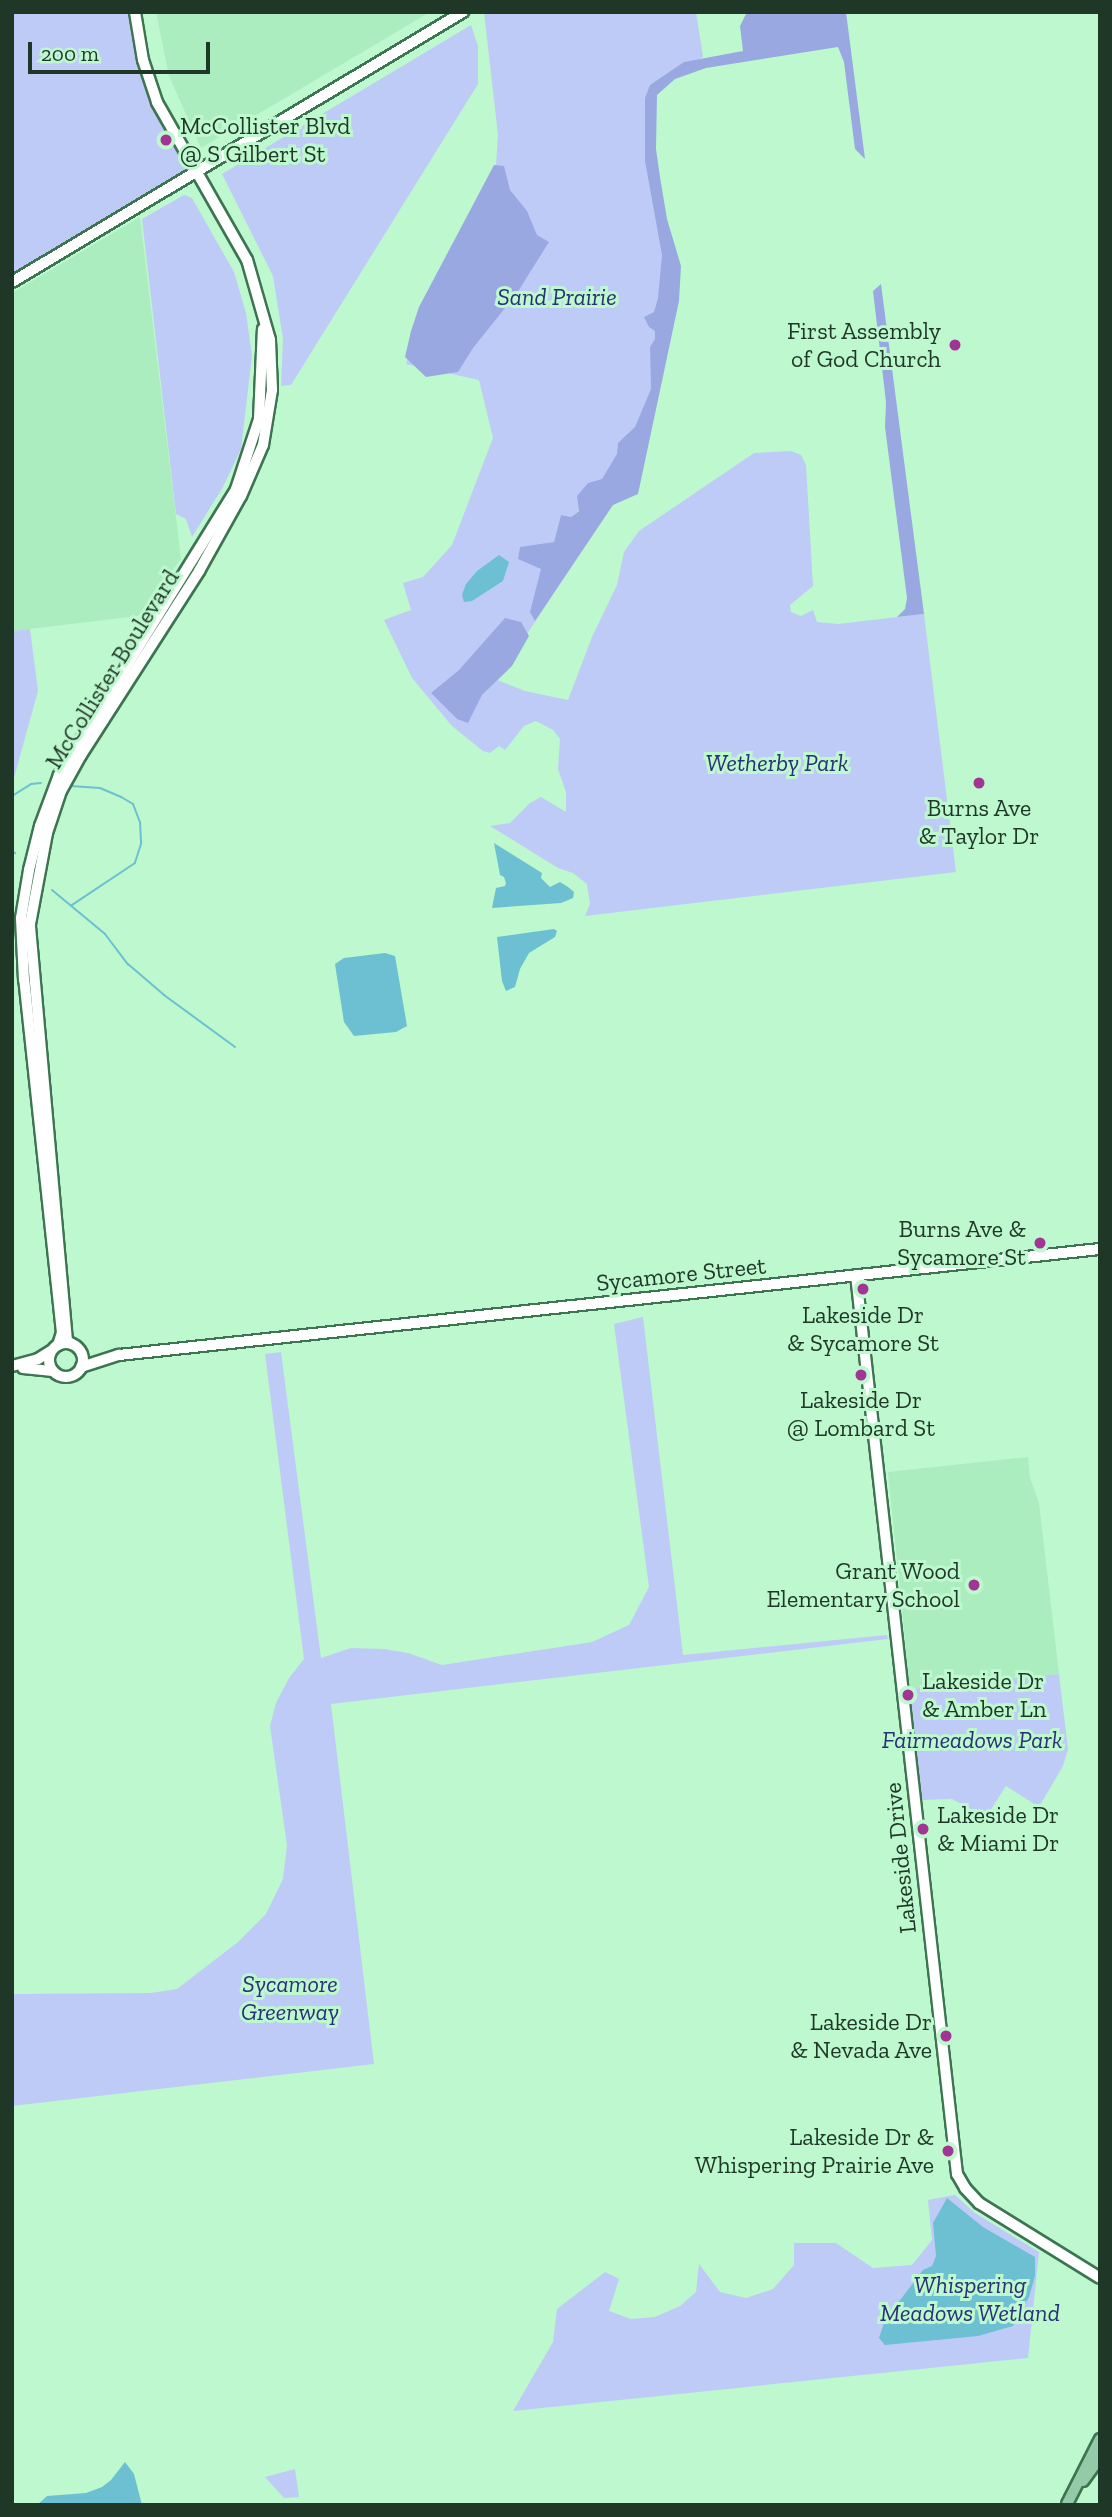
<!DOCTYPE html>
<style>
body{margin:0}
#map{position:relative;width:1112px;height:2517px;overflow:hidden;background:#bdf8ce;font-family:"Zilla Slab",serif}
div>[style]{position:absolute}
.built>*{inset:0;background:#abedbf}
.green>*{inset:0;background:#bfcbf7}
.forest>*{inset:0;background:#9aa8e2}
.water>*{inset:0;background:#6cc0d2}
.stream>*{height:2px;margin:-1px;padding:0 1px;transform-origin:1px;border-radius:1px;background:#6cc0d2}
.roads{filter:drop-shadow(2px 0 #3d7451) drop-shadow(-2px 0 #3d7451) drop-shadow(0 2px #3d7451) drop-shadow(0 -2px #3d7451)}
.secondary>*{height:10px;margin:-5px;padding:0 5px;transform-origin:5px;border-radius:5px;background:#fff}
.secondary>.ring{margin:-5px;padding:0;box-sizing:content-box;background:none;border:10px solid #fff;border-radius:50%}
.primary>*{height:10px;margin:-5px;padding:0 5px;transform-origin:5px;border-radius:5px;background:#94caa8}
.dots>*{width:19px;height:19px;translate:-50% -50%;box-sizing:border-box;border:4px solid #bdf8ce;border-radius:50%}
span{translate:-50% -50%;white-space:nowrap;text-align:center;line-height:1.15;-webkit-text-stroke:6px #bdf8ce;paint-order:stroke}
.poi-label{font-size:24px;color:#1f3727}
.left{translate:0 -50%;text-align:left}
.right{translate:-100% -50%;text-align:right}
.park-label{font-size:24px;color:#293175;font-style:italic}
.street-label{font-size:24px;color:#1f3727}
.frame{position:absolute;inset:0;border:14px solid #1f3727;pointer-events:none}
.scale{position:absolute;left:28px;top:42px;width:182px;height:32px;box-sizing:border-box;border:4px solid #1f3727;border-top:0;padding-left:9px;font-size:21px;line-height:24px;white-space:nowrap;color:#1f3727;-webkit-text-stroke:5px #bdf8ce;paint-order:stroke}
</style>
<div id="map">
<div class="built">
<div style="clip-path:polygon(156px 12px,430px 12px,201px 148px,169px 76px)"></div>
<div style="clip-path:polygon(140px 217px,181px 559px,138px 616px,12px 631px,12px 293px)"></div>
<div style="clip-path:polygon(1028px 1457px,1030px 1478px,1039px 1503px,1059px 1674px,910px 1689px,888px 1472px)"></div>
</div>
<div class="green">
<div style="clip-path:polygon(12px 12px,135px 12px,150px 83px,196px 174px,12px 282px)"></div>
<div style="clip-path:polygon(484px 12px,696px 12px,703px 57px,651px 92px,657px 198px,673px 302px,634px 471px,602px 479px,579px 510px,571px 517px,561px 515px,554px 542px,545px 544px,571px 567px,508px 663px,482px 695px,497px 680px,525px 691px,568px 700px,592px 637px,617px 585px,624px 552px,639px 531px,754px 453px,791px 451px,801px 455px,806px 465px,813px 586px,790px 605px,791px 612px,801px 616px,813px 610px,817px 622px,838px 624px,924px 614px,956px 872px,585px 916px,590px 904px,587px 884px,573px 873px,558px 868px,490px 826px,510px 823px,530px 803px,541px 797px,566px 812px,566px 792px,558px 769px,560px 739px,553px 730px,536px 721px,524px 726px,505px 750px,499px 746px,490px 753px,483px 751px,452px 726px,412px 678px,384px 620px,411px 610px,403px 583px,423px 577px,452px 545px,493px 438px,479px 380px,406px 364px,422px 309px,496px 165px,498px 135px)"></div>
<div style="clip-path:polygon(471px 25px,478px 46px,478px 84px,291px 385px,281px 386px,283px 339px,273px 276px,222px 174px)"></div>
<div style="clip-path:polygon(184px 195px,192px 198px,234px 272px,246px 313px,252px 356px,241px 449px,223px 487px,192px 537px,186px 519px,176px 514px,142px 219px)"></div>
<div style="clip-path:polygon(30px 629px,38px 691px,12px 785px,12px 631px)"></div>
<div style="clip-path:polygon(643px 1317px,683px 1655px,887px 1635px,888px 1639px,331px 1704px,374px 2064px,12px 2106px,12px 1994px,151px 1993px,177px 1989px,238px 1942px,266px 1914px,283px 1879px,287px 1845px,270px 1726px,276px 1703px,289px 1678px,304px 1659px,265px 1354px,281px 1352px,321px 1658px,351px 1648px,383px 1649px,408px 1653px,442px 1665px,592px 1642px,629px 1625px,649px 1587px,614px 1324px)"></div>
<div style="clip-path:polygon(1059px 1674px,1068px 1749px,1063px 1766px,1039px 1807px,1006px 1786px,986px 1817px,952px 1799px,922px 1800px,910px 1689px)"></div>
<div style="clip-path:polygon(955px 2195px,975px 2213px,1039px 2252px,1028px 2358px,513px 2411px,553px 2342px,557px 2309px,605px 2272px,619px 2279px,609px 2311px,631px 2319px,655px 2317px,680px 2306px,696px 2292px,699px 2264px,720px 2292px,746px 2298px,773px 2289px,794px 2265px,794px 2243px,836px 2243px,873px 2268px,912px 2265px,932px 2240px,928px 2200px)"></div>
<div style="clip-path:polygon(295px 2469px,299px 2497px,284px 2498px,265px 2477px)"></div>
</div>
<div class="forest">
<div style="clip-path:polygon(747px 12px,846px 12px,865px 159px,855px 149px,844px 62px,838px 47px,706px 68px,675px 79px,657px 95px,656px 149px,660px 177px,667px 219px,681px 266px,679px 301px,638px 494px,613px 505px,535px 621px,530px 612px,541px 569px,518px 559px,520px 547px,554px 542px,561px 515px,571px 517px,579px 511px,577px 496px,588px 483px,602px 479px,617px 454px,618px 443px,635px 427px,651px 389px,650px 347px,655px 339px,655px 331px,649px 327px,644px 317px,654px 312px,658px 298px,662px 255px,645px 161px,645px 98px,650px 85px,684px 62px,743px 51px,740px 26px)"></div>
<div style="clip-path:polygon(494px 165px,504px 166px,510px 190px,527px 211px,537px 235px,549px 242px,517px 293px,473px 348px,458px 372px,426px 377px,405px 357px,411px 331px,419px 307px)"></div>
<div style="clip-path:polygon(881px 284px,924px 614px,897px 617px,905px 609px,907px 598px,885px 427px,886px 402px,873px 291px)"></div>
<div style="clip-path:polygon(505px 618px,521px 622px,529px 636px,512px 666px,482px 695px,468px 723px,457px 719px,431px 693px,459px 670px)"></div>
</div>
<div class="water">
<div style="clip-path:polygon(499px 555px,509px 562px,503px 581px,472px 601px,464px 602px,462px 595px,466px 584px,477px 571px)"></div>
<div style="clip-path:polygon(494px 843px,542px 873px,541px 878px,550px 887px,560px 882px,568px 887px,574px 892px,573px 898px,561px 903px,492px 908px,496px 888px,505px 886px,506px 883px,504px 877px,500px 875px)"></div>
<div style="clip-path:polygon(554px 929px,557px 931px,555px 937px,529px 953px,520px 969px,515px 987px,506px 991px,502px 981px,497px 937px)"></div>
<div style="clip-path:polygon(385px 953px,395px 956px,407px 1026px,396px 1032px,354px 1036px,344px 1022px,335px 964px,344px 958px)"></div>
<div style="clip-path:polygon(947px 2198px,983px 2227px,1035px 2257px,1035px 2276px,1029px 2297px,1013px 2326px,978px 2336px,885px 2345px,879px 2338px,885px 2320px,923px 2270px,932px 2266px,936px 2256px,933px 2223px)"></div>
<div style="clip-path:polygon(125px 2462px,134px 2474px,142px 2505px,37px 2505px,47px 2496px,86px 2493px,102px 2487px,111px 2480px)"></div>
</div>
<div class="stream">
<div style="left:71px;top:786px;width:29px;rotate:4deg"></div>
<div style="left:100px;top:788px;width:23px;rotate:23deg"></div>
<div style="left:121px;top:797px;width:14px;rotate:30deg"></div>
<div style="left:133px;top:804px;width:19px;rotate:69deg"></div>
<div style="left:140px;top:822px;width:22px;rotate:87deg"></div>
<div style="left:141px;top:844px;width:20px;rotate:108deg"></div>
<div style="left:135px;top:863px;width:76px;rotate:146.3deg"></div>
<div style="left:12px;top:796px;width:22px;rotate:-32deg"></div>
<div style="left:31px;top:784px;width:10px;rotate:-6deg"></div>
<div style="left:12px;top:851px;width:4px;rotate:34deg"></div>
<div style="left:52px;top:890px;width:69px;rotate:39.7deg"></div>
<div style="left:105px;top:934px;width:38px;rotate:53deg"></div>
<div style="left:128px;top:964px;width:48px;rotate:40.7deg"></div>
<div style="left:164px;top:995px;width:88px;rotate:36.2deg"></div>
</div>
<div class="roads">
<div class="secondary">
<div style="left:12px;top:282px;width:526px;rotate:-30.91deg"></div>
<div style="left:856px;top:1275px;width:905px;rotate:83.59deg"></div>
<div style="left:957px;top:2174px;width:16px;rotate:60deg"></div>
<div style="left:965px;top:2188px;width:21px;rotate:47deg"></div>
<div style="left:979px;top:2203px;width:142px;rotate:31.8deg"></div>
<div class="ring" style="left:49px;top:1343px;width:24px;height:24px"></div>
<div style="left:72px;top:1344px;width:6px;rotate:-149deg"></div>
<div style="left:67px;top:1341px;width:419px;rotate:-95.1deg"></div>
<div style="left:30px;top:924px;width:93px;rotate:-79.4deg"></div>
<div style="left:47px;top:833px;width:44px;rotate:-71.6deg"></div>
<div style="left:61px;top:791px;width:41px;rotate:-60.9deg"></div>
<div style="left:81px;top:755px;width:219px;rotate:-57.3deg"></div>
<div style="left:199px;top:571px;width:86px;rotate:-60.8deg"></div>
<div style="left:241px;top:496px;width:56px;rotate:-66.7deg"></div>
<div style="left:263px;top:445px;width:56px;rotate:-80.7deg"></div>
<div style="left:272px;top:390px;width:50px;rotate:-92.3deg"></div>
<div style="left:270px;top:340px;width:83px;rotate:-106deg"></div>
<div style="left:247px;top:260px;width:182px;rotate:-119.7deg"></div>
<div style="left:157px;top:102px;width:44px;rotate:-108.4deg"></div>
<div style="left:143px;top:60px;width:49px;rotate:-99.5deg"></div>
<div style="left:58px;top:1345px;width:13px;rotate:-72deg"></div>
<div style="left:62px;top:1333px;width:355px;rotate:-96.1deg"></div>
<div style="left:24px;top:980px;width:62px;rotate:-92.8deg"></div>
<div style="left:21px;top:918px;width:49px;rotate:-80.5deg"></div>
<div style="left:29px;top:870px;width:45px;rotate:-76deg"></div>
<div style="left:40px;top:826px;width:54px;rotate:-69.6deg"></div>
<div style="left:59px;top:775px;width:336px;rotate:-58.2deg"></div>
<div style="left:236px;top:489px;width:74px;rotate:-71.8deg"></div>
<div style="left:259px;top:419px;width:90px;rotate:-87.5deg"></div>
<div style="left:12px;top:1366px;width:27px;rotate:-15deg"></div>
<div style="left:38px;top:1359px;width:15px;rotate:-32deg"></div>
<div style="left:81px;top:1367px;width:40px;rotate:-18deg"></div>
<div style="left:119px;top:1355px;width:987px;rotate:-6.17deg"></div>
<div style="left:23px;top:1368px;width:30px;rotate:6deg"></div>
</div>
<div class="primary">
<div style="left:1083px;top:2481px;width:29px;rotate:-54deg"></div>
<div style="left:1067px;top:2504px;width:73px;rotate:-63.1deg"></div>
</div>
</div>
<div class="dots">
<div style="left:166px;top:140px;background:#a23493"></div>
<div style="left:955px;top:345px;background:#a23493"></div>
<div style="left:979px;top:783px;background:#a23493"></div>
<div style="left:1040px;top:1243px;background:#a23493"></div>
<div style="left:863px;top:1289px;background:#a23493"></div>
<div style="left:861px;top:1375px;background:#a23493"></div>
<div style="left:974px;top:1585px;background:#a23493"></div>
<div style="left:908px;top:1695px;background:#a23493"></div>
<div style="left:923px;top:1829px;background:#a23493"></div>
<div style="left:946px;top:2036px;background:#a23493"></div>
<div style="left:948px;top:2151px;background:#a23493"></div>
</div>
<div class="poi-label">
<span class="left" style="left:180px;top:140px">McCollister Blvd<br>@ S Gilbert St</span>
<span class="right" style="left:941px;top:345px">First Assembly<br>of God Church</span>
<span style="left:979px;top:822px">Burns Ave<br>&amp; Taylor Dr</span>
<span class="right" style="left:1026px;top:1243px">Burns Ave &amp;<br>Sycamore St</span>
<span style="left:863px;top:1329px">Lakeside Dr<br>&amp; Sycamore St</span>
<span style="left:861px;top:1414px">Lakeside Dr<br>@ Lombard St</span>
<span class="right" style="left:960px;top:1585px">Grant Wood<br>Elementary School</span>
<span class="left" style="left:922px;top:1695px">Lakeside Dr<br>&amp; Amber Ln</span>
<span class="left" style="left:937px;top:1829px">Lakeside Dr<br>&amp; Miami Dr</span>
<span class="right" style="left:932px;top:2036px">Lakeside Dr<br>&amp; Nevada Ave</span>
<span class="right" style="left:934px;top:2151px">Lakeside Dr &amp;<br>Whispering Prairie Ave</span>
</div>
<div class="park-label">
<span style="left:557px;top:297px">Sand Prairie</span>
<span style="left:777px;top:763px">Wetherby Park</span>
<span style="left:972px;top:1740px">Fairmeadows Park</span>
<span style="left:290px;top:1998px">Sycamore<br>Greenway</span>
<span style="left:970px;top:2299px">Whispering<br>Meadows Wetland</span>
</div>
<div class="street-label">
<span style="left:112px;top:669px;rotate:-58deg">McCollister Boulevard</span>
<span style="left:681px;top:1274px;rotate:-6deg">Sycamore Street</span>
<span style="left:900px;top:1858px;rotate:-96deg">Lakeside Drive</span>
</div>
<div class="frame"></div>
<div class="scale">200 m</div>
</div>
